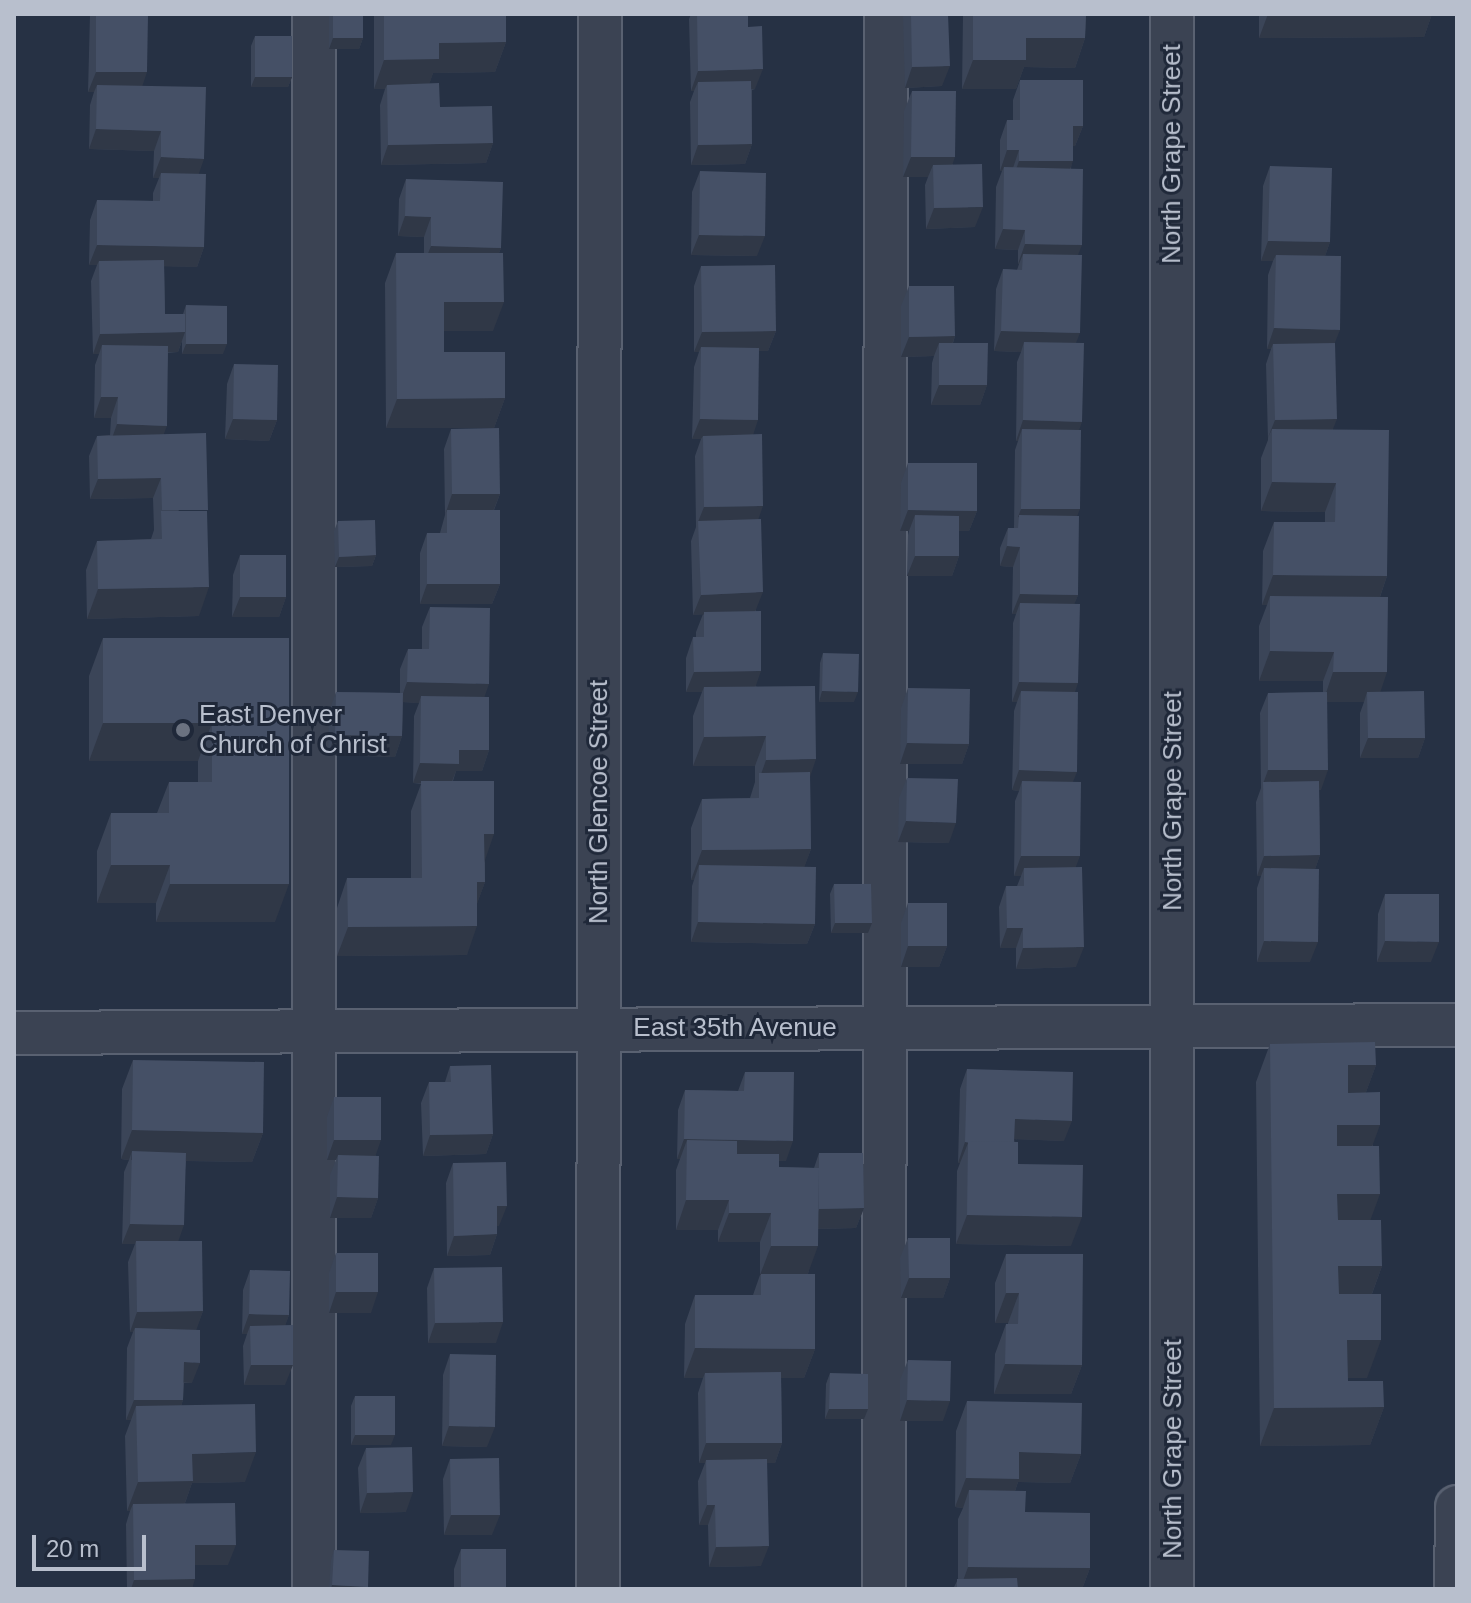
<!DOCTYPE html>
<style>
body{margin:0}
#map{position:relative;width:1471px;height:1603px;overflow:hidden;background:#263144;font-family:Helvetica,sans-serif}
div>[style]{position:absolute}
.roads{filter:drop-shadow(2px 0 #596171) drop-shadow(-2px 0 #596171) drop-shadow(0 2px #596171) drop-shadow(0 -2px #596171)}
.minor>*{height:42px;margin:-21px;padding:0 21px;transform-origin:21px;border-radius:21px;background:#3b4353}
.wall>*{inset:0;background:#3b4558}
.shaded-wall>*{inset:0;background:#303847}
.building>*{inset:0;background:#455066}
.dots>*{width:22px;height:22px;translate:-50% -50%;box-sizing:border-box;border:4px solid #1f2839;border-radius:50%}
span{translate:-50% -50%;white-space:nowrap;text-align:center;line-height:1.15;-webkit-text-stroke:6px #1f2839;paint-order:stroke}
.street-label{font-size:26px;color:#b8bfcd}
.poi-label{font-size:26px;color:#b8bfcd}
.left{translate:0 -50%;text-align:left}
.frame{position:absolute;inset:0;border:16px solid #b8bfcd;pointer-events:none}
.scale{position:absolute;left:32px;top:1535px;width:114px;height:36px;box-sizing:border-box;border:4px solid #b8bfcd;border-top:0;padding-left:10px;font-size:24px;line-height:28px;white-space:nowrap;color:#b8bfcd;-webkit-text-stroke:6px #1f2839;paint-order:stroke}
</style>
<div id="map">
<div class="roads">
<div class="minor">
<div style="left:1172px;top:14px;width:1575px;rotate:90deg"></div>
<div style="left:14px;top:1033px;width:1443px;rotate:-0.32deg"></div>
<div style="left:314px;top:1589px;width:1575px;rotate:-90deg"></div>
<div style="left:598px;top:1589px;width:1575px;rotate:-89.93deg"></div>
<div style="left:884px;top:1589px;width:1575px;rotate:-89.93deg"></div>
<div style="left:1456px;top:1589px;width:82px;rotate:-89.3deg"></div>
</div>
</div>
<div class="wall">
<div style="clip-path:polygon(90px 14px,148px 14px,142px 86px,199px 174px,204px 247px,197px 267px,164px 266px,165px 314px,183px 314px,186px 305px,223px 354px,182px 354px,182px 341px,178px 352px,168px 353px,164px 434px,199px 616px,87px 619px,86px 570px,97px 541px,151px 539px,154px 530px,153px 498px,90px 499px,89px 456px,97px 436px,110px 435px,111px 418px,94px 418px,95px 365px,99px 354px,93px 354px,91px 281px,97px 265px,89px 265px,90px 220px,97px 200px,153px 201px,153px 193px,159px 178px,153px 178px,154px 151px,89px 149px,90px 105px,94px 92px,88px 92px)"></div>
<div style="clip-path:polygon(329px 14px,363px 14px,363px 38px,359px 49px,329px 49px)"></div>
<div style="clip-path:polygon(374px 14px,506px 14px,506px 42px,495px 72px,433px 73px,429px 84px,440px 107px,493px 143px,486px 163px,381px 165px,380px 105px,385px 89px,374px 89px)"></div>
<div style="clip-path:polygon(691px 14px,748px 14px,748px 27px,755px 89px,752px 90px,752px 144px,745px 164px,691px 165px,690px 102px,694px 91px,691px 91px,689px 19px)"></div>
<div style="clip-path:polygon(904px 14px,948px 14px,942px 86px,905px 88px,903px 17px)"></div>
<div style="clip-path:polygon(963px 14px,1086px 14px,1085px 38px,1075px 68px,1024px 67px,1016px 89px,962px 89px)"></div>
<div style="clip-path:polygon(1259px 14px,1432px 14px,1424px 37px,1259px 38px)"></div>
<div style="clip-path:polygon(255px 36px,292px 77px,288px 87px,251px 87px,251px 46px)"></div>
<div style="clip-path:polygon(1020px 80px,1083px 126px,1075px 146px,1073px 146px,1071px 169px,1078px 255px,1076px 343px,1079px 430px,1077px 516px,1078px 595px,1074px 604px,1075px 692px,1073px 782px,1076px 867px,1076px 967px,1016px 969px,1016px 948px,1000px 948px,999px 907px,1006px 886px,1017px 886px,1021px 876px,1014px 876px,1015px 801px,1019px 791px,1012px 790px,1014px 711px,1017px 702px,1012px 702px,1013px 623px,1016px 614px,1012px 614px,1013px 567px,1000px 566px,1000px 548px,1008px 528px,1014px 528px,1014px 527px,1015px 450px,1018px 441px,1016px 441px,1017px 362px,1021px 352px,994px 351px,996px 289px,1003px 269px,1017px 270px,1019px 264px,1018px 264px,1018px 250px,995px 249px,996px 187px,1002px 171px,1000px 171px,1000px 140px,1007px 120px,1013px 120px,1013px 100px)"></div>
<div style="clip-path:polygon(912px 91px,953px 165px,975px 227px,926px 229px,925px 185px,928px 177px,903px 177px,904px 111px)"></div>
<div style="clip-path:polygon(1270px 166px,1330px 242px,1325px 256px,1335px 343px,1333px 430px,1387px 576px,1380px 597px,1380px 692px,1425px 738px,1418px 758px,1360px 758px,1360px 713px,1364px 702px,1327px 702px,1321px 790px,1319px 790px,1320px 855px,1315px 869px,1310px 962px,1257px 962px,1257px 888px,1261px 876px,1257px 876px,1256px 802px,1261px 788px,1260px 713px,1268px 693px,1323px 692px,1323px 681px,1259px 681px,1259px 626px,1267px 605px,1262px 605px,1263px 551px,1274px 522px,1325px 522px,1325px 512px,1261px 511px,1261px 458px,1268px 440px,1266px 364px,1271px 349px,1267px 349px,1268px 275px,1273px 261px,1261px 261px,1263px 186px)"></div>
<div style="clip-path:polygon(700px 171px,757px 256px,691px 255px,692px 192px)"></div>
<div style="clip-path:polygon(406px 179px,501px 248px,499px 253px,493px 331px,444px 331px,444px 352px,505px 398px,494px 428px,386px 428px,385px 283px,396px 253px,424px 253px,424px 237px,398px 236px,399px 199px)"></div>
<div style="clip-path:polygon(701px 266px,776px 331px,768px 351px,759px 351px,753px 435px,758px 519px,756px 611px,756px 686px,810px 777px,811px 849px,804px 867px,815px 924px,807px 944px,691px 942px,692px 886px,694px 880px,691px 880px,691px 828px,702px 799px,750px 798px,755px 782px,755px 766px,693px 766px,693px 716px,702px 692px,686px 692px,686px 658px,693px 637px,696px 637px,696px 632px,703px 614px,693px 615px,691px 541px,696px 527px,695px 456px,701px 439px,692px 439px,694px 367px,699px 352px,694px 352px,694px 286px)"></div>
<div style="clip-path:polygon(909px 286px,955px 336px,953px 343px,987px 385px,980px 405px,931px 405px,932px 363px,934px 356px,901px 357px,901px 306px)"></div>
<div style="clip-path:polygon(234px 364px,277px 420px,269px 441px,225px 439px,227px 384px)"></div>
<div style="clip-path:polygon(451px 429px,500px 494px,494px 510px,500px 584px,492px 604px,420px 604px,420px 553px,427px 533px,440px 533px,445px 515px,444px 449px)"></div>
<div style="clip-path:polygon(908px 463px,977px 511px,969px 531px,959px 531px,959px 556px,952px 576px,907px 576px,908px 535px,909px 531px,900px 531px,901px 483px)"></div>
<div style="clip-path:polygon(338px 521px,376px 555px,372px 566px,335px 567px,334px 531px)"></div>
<div style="clip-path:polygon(240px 555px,286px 597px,279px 617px,232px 617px,233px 575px)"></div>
<div style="clip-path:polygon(430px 607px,484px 697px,489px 750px,482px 771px,456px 771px,453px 781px,485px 860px,485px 882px,477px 903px,467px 955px,337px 956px,337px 908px,347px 878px,411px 878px,411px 811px,421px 784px,413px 783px,414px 716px,419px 703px,403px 702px,402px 736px,395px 757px,328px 755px,329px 712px,336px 692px,400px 693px,400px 669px,408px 649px,422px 649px,422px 627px)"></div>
<div style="clip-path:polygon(103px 638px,289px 638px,275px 922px,156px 922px,156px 903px,97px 903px,97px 851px,111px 813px,157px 813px,169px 782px,198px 782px,198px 761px,89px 761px,89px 676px)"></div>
<div style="clip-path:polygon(823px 653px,854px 702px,819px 702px,820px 663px)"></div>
<div style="clip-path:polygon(908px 688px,969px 744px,962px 764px,900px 764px,901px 708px)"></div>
<div style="clip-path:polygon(907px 778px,949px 843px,898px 842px,899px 798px)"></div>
<div style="clip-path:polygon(834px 884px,868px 933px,831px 933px,830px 894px)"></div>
<div style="clip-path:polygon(1385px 894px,1431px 962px,1377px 962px,1378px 914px)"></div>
<div style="clip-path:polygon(908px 903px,947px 946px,939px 967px,901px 967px,901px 923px)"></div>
<div style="clip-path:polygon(1270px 1044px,1376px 1065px,1366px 1092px,1373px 1146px,1370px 1220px,1382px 1266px,1372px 1294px,1367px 1378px,1348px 1378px,1348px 1381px,1384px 1407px,1370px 1445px,1260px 1446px,1256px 1082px)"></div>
<div style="clip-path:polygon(133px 1060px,263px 1133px,252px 1162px,186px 1161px,178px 1241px,203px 1311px,196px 1329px,192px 1383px,184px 1383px,183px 1400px,181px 1406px,245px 1482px,192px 1483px,185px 1503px,228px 1565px,195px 1565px,192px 1589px,127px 1589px,126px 1524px,130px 1511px,127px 1511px,125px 1436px,131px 1420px,126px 1420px,127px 1348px,133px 1332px,130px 1332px,128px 1262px,135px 1244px,122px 1244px,124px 1172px,129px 1160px,121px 1159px,122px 1089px)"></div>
<div style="clip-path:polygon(450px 1066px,493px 1134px,486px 1154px,423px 1156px,421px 1103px,429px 1082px,445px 1082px)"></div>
<div style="clip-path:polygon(967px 1069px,1064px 1141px,1014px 1139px,1018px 1164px,1071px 1246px,956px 1244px,957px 1171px,960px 1163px,958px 1163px,960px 1089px)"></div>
<div style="clip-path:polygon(745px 1072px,786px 1161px,779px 1161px,779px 1167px,814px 1168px,819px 1153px,864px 1208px,856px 1228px,818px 1229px,808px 1274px,815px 1349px,804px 1378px,781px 1378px,782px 1443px,775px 1463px,767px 1463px,761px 1566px,709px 1567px,708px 1525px,699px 1525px,698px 1481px,705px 1463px,699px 1463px,698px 1393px,703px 1378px,684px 1378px,685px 1324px,695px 1295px,753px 1295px,760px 1275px,760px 1242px,718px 1242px,718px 1230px,676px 1230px,676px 1170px,680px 1159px,677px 1159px,678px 1110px,685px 1090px,738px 1091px)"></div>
<div style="clip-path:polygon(334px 1097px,376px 1156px,378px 1198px,371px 1218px,330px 1218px,330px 1175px,336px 1160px,327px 1160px,327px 1117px)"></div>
<div style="clip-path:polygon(453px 1163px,499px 1226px,497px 1226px,497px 1234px,490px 1255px,447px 1256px,446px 1183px)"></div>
<div style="clip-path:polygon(908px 1238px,950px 1278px,943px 1298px,901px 1298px,900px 1258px)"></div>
<div style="clip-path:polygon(336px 1253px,371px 1313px,329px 1313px,329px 1273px)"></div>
<div style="clip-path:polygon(1006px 1254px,1082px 1365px,1071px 1394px,994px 1394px,995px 1354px,1006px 1324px,1008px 1324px,1008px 1323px,995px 1323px,995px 1283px)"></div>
<div style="clip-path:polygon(434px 1268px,496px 1343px,428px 1343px,427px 1288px)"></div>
<div style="clip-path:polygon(250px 1270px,289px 1315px,285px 1325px,285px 1385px,244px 1385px,243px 1346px,247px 1334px,242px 1334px,243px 1290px)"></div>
<div style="clip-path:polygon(450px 1354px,487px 1447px,442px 1446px,443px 1375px)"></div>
<div style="clip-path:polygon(908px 1360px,943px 1421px,900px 1421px,900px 1380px)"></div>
<div style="clip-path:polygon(830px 1373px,868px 1409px,864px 1419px,825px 1419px,826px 1384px)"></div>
<div style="clip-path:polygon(355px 1396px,391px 1445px,351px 1445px,351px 1406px)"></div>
<div style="clip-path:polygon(967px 1401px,1081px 1454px,1070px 1483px,1018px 1482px,1015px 1491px,1025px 1512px,1090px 1568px,1082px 1589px,953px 1589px,958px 1579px,958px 1519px,963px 1508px,955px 1507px,956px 1431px)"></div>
<div style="clip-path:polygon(366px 1448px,406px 1512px,360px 1513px,358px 1468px)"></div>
<div style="clip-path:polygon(450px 1459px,492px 1535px,444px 1535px,443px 1479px)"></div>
<div style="clip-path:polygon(461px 1549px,506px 1589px,454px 1589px,454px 1569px)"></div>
<div style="clip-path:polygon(334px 1550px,368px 1587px,367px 1589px,329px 1589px,331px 1560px)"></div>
</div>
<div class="shaded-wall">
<div style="clip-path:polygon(1268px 14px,1432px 14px,1424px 37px,1259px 38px)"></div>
<div style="clip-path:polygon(333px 38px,363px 38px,359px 49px,329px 49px)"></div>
<div style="clip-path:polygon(1026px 38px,1085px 38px,1075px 68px,1024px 67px,1016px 89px,962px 89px,973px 60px)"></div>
<div style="clip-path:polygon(506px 42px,495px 72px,433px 73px,428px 88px,387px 85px,385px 89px,374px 89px,384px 60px,439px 43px)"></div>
<div style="clip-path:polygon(950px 66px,942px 86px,905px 88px,912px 67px)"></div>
<div style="clip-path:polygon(763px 69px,755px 89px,698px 91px,698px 82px,694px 91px,691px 91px,698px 71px)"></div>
<div style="clip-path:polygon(96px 72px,147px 72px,140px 93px,97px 85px,94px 92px,88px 92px)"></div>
<div style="clip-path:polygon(255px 77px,292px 77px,288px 87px,251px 87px)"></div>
<div style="clip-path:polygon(1073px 126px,1083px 126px,1075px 146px,1066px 146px)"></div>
<div style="clip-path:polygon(96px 129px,161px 131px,154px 151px,89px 149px)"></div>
<div style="clip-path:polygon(493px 143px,486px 163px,381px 165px,388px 145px)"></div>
<div style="clip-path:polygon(752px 144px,745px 164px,691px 165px,698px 145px)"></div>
<div style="clip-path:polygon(1007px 150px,1019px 150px,1012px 171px,1004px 167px,1002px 171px,1000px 171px)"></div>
<div style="clip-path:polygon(161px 157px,204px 159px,197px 179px,161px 173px,159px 178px,153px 178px)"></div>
<div style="clip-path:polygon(911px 157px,955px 157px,948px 177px,933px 165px,928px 177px,903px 177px)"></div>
<div style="clip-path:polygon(1019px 161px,1073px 161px,1066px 181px,1012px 181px)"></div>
<div style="clip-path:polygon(983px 207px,975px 227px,926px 229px,934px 208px)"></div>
<div style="clip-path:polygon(405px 216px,431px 217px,424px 237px,398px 236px)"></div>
<div style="clip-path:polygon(1003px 229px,1025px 230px,1018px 250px,995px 249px)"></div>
<div style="clip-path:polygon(699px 235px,765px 236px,757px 256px,691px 255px)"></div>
<div style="clip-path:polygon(1268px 241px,1330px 242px,1323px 262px,1276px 255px,1273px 261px,1261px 261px)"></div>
<div style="clip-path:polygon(1025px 244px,1082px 245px,1074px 265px,1023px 254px,1019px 264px,1018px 264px)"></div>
<div style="clip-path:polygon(97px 245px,204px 247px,197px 267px,99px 265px,99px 261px,97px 265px,89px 265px)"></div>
<div style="clip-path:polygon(431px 246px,501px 248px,493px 268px,423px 266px)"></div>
<div style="clip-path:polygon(444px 302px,504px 302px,493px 331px,433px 331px)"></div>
<div style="clip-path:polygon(1274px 328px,1340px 330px,1332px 350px,1273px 344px,1271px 349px,1267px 349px)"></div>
<div style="clip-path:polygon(776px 331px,768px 351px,701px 352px,701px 347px,699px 352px,694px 352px,702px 332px)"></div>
<div style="clip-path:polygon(1001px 331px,1080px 333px,1072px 353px,1024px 342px,1021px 352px,994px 351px)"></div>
<div style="clip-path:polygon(185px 332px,178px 352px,102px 354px,102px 345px,99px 354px,93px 354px,100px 334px)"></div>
<div style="clip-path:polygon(955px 336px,948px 356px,939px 343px,934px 356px,901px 357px,909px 337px)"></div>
<div style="clip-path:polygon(186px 344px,227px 344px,223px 354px,182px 354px)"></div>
<div style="clip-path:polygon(939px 385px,987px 385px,980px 405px,931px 405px)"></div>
<div style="clip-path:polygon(101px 397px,118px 397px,111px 418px,94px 418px)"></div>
<div style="clip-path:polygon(505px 398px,494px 428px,386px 428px,397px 399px)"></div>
<div style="clip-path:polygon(233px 419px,277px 420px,269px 441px,225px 439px)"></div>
<div style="clip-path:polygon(700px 419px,758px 420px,751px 441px,703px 436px,701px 439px,692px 439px)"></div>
<div style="clip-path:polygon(1337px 419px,1329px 439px,1272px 429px,1267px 440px,1275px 420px)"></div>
<div style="clip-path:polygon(1023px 420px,1082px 422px,1075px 442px,1022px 429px,1018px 441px,1016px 441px)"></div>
<div style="clip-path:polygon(117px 424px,167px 426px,159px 446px,110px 444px)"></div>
<div style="clip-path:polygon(161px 478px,153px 498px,90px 499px,98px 479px)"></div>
<div style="clip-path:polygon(1272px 482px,1336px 483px,1325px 512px,1261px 511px)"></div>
<div style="clip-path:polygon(452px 494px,500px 494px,492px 514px,447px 510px,445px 515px)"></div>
<div style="clip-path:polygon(763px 506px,756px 526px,698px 522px,704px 507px)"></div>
<div style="clip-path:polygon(1021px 509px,1080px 509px,1072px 529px,1018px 517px)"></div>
<div style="clip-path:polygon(908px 510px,977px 511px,969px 531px,915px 531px,915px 515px,909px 531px,900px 531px)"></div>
<div style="clip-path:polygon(1007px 546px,1020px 547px,1013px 567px,1000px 566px)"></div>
<div style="clip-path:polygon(376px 555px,372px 566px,335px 567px,339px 557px)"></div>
<div style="clip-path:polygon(915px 556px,959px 556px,952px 576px,907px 576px)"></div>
<div style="clip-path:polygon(1273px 575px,1387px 576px,1377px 605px,1270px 596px,1267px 605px,1262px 605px)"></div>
<div style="clip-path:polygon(427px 584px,500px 584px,492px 604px,420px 604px)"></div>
<div style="clip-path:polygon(209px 587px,199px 616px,87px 619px,98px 589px)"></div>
<div style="clip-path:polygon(763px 592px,755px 612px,693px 615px,701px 595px)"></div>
<div style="clip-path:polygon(1020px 594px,1078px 595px,1070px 615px,1020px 603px,1016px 614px,1012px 614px)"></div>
<div style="clip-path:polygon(240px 597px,286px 597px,279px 617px,232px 617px)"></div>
<div style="clip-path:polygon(1270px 651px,1334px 652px,1323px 681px,1259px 681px)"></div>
<div style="clip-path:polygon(761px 671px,754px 691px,704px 687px,702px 692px,686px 692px,694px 672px)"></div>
<div style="clip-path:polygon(1333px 672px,1387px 672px,1377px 702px,1367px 692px,1364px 702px,1323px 702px)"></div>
<div style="clip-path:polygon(407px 682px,489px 684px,482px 704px,421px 696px,419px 703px,400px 702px)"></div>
<div style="clip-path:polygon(1019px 682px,1078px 683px,1071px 704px,1021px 691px,1017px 702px,1012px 702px)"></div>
<div style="clip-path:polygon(822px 691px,858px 692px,854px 702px,819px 702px)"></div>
<div style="clip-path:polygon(103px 723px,212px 723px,198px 761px,89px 761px)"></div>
<div style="clip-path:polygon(335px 735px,402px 736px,395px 757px,328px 755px)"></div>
<div style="clip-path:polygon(766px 736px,755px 766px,693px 766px,704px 737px)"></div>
<div style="clip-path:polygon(1368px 738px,1425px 738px,1418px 758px,1360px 758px)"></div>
<div style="clip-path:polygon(907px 743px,969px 744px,962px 764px,900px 764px)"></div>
<div style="clip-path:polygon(459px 750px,489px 750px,482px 771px,456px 771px,451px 784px,413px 783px,420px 763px)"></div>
<div style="clip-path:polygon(816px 759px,806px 789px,759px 780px,766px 760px)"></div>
<div style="clip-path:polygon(1019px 770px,1077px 772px,1069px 792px,1022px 781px,1019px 791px,1012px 790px)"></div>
<div style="clip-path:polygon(1268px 770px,1328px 770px,1321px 790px,1263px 790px,1263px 784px)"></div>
<div style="clip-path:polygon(906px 821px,956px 823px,949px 843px,898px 842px)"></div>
<div style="clip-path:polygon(484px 834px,494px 834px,484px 863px)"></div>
<div style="clip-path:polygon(811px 849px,800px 879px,699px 865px,694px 880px,691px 880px,702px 850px)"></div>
<div style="clip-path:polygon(1320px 855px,1313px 875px,1264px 868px,1261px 876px,1257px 876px,1264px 856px)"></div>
<div style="clip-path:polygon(1021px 856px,1080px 856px,1072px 877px,1024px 868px,1021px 876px,1014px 876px)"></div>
<div style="clip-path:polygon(111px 865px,170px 865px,156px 903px,97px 903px)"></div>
<div style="clip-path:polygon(477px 882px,485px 882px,474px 912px)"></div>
<div style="clip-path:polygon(170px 884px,289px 884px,275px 922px,156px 922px)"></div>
<div style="clip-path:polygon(698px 922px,815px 924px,807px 944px,691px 942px)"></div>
<div style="clip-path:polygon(835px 923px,872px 923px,868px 933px,831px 933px)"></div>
<div style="clip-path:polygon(477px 926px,467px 955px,337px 956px,348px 927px)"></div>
<div style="clip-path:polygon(1007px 928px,1023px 928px,1016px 948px,1000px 948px)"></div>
<div style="clip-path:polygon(1264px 941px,1318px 942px,1310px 962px,1257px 962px)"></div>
<div style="clip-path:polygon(1385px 941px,1439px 942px,1431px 962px,1377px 962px)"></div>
<div style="clip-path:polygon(908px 946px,947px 946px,939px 967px,901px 967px)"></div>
<div style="clip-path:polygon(1084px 947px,1076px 967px,1016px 969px,1023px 948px)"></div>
<div style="clip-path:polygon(1348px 1065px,1376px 1065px,1362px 1103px,1334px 1103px)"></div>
<div style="clip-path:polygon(1015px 1119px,1072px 1121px,1064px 1141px,1007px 1139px)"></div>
<div style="clip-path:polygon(1337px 1125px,1380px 1125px,1366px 1163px,1323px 1163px)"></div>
<div style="clip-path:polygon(132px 1130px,263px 1133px,252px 1162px,131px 1160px,132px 1151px,129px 1160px,121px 1159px)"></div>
<div style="clip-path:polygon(493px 1134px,486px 1154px,423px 1156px,430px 1135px)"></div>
<div style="clip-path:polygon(684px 1139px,793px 1141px,786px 1161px,687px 1159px,687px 1140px,680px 1159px,677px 1159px)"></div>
<div style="clip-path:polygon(334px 1140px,381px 1140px,374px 1160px,338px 1155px,336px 1160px,327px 1160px)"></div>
<div style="clip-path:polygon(965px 1142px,968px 1143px,960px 1163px,958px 1163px)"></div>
<div style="clip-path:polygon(1337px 1194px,1380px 1194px,1366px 1232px,1324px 1232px)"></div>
<div style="clip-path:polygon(337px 1197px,378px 1198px,371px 1218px,330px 1218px)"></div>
<div style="clip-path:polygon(686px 1200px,729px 1200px,718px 1230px,676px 1230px)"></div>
<div style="clip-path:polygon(497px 1206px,507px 1206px,499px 1226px,489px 1226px)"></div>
<div style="clip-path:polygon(864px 1208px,856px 1228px,812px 1229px,819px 1209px)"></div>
<div style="clip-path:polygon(729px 1213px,771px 1213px,760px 1242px,718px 1242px)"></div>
<div style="clip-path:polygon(967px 1215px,1082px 1217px,1071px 1246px,956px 1244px)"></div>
<div style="clip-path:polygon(130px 1224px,184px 1225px,177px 1245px,136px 1241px,135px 1244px,122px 1244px)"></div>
<div style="clip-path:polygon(497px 1234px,490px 1255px,447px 1256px,454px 1236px)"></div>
<div style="clip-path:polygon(771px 1246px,818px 1246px,807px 1276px,760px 1275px)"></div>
<div style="clip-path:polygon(1338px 1266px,1382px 1266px,1368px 1304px,1324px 1304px)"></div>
<div style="clip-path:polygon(909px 1278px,950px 1278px,943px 1298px,901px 1298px)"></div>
<div style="clip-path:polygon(336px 1292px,378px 1292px,371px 1313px,329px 1313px)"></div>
<div style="clip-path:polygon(1006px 1293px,1019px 1293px,1008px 1323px,995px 1323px)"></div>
<div style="clip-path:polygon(203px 1311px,196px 1331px,135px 1328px,133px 1332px,130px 1332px,137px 1312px)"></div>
<div style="clip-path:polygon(249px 1314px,289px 1315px,282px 1335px,250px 1326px,247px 1334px,242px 1334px)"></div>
<div style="clip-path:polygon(503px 1322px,496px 1343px,428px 1343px,435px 1323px)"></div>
<div style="clip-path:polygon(1347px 1340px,1381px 1340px,1367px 1378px,1333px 1378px)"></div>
<div style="clip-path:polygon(695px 1348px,815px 1349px,804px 1378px,705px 1378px,705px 1373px,703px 1378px,684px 1378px)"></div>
<div style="clip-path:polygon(184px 1362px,200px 1363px,192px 1383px,177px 1382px)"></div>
<div style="clip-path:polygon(1005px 1364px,1082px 1365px,1071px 1394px,994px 1394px)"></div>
<div style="clip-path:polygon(251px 1365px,293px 1365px,285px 1385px,244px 1385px)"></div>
<div style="clip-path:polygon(134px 1400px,183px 1400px,176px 1421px,136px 1406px,131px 1420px,126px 1420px)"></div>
<div style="clip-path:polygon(907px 1400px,950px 1401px,943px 1421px,900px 1421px)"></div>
<div style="clip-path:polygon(1384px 1407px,1370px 1445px,1260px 1446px,1274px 1408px)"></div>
<div style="clip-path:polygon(829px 1409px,868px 1409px,864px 1419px,825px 1419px)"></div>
<div style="clip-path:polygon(449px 1426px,495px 1427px,487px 1447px,442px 1446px)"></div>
<div style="clip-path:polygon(355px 1435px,395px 1435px,391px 1445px,351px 1445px)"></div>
<div style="clip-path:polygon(706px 1443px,782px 1443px,775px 1463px,706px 1463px,706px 1460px,705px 1463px,699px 1463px)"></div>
<div style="clip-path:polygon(256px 1452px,245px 1482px,192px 1483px,182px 1511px,133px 1504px,130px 1511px,127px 1511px,138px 1482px,192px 1454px)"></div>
<div style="clip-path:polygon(1019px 1452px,1081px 1454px,1070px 1483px,1018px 1482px,1009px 1509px,969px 1490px,963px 1508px,955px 1507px,966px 1478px)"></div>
<div style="clip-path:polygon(413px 1492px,406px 1512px,360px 1513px,367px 1493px)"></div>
<div style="clip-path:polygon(707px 1505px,715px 1505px,708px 1525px,699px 1525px)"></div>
<div style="clip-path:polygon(451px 1515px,500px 1515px,492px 1535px,444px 1535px)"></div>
<div style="clip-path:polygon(195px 1545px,236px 1545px,228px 1565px,187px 1565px)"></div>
<div style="clip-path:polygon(769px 1546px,761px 1566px,709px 1567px,716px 1547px)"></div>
<div style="clip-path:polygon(968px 1567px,1090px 1568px,1082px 1589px,960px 1589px)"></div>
<div style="clip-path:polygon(195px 1579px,192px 1589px,131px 1589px,134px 1580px)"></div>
<div style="clip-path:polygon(332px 1585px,368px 1587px,367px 1589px,331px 1589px)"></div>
</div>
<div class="building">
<div style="clip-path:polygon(96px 14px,148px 14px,147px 72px,96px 72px)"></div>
<div style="clip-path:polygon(333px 14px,363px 14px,363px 38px,333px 38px)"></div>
<div style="clip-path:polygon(384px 14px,506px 14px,506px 42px,439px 43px,439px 59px,384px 60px)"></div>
<div style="clip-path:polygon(697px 14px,748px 14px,748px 27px,762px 26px,763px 69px,698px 71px)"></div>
<div style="clip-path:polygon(911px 14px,948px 14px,950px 66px,912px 67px)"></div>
<div style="clip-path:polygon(973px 14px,1086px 14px,1085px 38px,1026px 38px,1026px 60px,973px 60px)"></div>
<div style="clip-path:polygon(255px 36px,292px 36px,292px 77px,255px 77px)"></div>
<div style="clip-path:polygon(1020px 80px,1083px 80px,1083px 126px,1073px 126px,1073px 161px,1019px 161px,1019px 150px,1007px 150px,1007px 120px,1020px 120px)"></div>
<div style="clip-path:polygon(751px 81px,752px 144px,698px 145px,698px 82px)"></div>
<div style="clip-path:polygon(439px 83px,440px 107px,492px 106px,493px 143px,388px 145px,387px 85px)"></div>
<div style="clip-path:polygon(97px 85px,206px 87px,204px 159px,161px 157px,161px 131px,96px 129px)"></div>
<div style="clip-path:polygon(912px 91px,956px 91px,955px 157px,911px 157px)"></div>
<div style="clip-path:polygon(982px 164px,983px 207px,934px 208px,933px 165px)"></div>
<div style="clip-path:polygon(1270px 166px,1332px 168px,1330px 242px,1268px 241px)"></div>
<div style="clip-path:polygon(1004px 167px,1083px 169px,1082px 245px,1025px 244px,1025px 230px,1003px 229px)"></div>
<div style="clip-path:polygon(700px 171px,766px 173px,765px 236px,699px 235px)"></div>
<div style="clip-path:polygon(161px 173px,206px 174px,204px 247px,97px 245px,97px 200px,160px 201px)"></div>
<div style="clip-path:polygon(406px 179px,503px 182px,501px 248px,431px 246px,431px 217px,405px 216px)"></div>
<div style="clip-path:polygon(396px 253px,503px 253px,504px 302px,444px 302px,444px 352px,505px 352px,505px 398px,397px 399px)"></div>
<div style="clip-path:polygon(1023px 254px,1082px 255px,1080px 333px,1001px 331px,1003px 269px,1022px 270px)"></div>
<div style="clip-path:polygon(1276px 255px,1341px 256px,1340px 330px,1274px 328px)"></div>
<div style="clip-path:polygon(164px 260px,165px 314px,185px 314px,185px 332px,100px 334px,99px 261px)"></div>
<div style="clip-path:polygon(775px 265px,776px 331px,702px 332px,701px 266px)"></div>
<div style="clip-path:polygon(909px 286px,954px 286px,955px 336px,909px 337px)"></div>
<div style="clip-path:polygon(186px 305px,227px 306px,227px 344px,186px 344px)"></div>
<div style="clip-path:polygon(1024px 342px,1084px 343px,1082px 422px,1023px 420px)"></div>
<div style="clip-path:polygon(939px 343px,988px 343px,987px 385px,939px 385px)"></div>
<div style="clip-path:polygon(1335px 343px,1337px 419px,1275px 420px,1273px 344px)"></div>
<div style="clip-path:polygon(102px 345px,168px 346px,167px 426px,117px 424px,118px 397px,101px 397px)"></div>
<div style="clip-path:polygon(701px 347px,759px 348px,758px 420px,700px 419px)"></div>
<div style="clip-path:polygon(234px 364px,278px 365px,277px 420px,233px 419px)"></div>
<div style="clip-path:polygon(499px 428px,500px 494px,452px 494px,451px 429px)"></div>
<div style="clip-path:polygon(1022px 429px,1081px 430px,1080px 509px,1021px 509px)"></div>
<div style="clip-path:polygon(1272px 429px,1389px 430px,1387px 576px,1273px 575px,1274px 522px,1335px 522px,1336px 483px,1272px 482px)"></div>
<div style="clip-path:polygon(206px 433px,208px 510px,162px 510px,161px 478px,98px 479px,97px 436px)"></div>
<div style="clip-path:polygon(762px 434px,763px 506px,704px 507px,703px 436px)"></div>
<div style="clip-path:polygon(908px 463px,977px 463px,977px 511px,908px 510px)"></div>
<div style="clip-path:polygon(447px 510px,500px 510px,500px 584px,427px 584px,427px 533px,447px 533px)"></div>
<div style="clip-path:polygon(161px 511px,207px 511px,209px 587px,98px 589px,97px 541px,162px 539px)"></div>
<div style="clip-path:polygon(915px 515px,959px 516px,959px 556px,915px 556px)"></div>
<div style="clip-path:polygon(1019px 515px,1079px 516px,1078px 595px,1020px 594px,1020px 547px,1007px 546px,1008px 528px,1018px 528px)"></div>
<div style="clip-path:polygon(761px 519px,763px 592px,701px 595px,698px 521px)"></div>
<div style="clip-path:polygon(375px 520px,376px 555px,339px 557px,338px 521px)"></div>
<div style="clip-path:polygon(240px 555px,286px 555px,286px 597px,240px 597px)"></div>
<div style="clip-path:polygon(1270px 596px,1388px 597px,1387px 672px,1333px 672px,1334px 652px,1270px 651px)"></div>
<div style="clip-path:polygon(1020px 603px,1080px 604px,1078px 683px,1019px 682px)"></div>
<div style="clip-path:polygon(430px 607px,490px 608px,489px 684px,407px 682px,408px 649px,429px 649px)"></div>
<div style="clip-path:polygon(761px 611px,761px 671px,694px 672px,693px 637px,704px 637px,704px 612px)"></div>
<div style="clip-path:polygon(103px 638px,289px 638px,289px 884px,170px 884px,170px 865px,111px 865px,111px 813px,169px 813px,169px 782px,212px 782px,212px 723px,103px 723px)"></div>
<div style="clip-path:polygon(823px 653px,859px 654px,858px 692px,822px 691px)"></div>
<div style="clip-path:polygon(815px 686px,816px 759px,766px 760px,766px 736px,704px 737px,704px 687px)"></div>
<div style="clip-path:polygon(908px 688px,970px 689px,969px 744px,907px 743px)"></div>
<div style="clip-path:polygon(1021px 691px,1078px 692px,1077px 772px,1019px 770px)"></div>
<div style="clip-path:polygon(1424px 691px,1425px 738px,1368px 738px,1367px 692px)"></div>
<div style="clip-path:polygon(336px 692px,403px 693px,402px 736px,335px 735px)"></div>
<div style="clip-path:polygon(1327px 692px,1328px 770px,1268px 770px,1268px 693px)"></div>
<div style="clip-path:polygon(421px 696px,489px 697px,489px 750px,459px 750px,459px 764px,420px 763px)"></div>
<div style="clip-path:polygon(810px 772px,811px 849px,702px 850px,702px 799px,759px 798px,759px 773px)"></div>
<div style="clip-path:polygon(907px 778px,958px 779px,956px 823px,906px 821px)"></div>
<div style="clip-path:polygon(421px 781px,494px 781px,494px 834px,484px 834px,485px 882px,477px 882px,477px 926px,348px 927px,347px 878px,422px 878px)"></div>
<div style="clip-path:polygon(1022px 781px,1081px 782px,1080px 856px,1021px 856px)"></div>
<div style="clip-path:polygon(1319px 781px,1320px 855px,1264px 856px,1263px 782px)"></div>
<div style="clip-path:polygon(699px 865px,816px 867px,815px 924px,698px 922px)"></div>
<div style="clip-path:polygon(1082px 867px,1084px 947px,1023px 948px,1023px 928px,1007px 928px,1006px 886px,1024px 886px,1024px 868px)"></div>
<div style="clip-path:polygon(1264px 868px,1319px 869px,1318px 942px,1264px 941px)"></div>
<div style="clip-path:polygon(834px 884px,871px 884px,872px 923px,835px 923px)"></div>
<div style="clip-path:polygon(1385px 894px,1439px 894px,1439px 942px,1385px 941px)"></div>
<div style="clip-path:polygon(908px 903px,947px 903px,947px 946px,908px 946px)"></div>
<div style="clip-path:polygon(1375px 1042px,1376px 1065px,1348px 1065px,1348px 1093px,1380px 1092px,1380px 1125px,1337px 1125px,1337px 1146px,1379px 1146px,1380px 1194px,1337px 1194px,1338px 1220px,1381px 1220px,1382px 1266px,1338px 1266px,1339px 1294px,1381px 1294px,1381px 1340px,1347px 1340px,1348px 1381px,1383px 1381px,1384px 1407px,1274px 1408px,1270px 1044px)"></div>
<div style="clip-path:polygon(133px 1060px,264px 1062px,263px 1133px,132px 1130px)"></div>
<div style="clip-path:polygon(491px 1065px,493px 1134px,430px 1135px,429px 1082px,451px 1082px,450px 1066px)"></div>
<div style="clip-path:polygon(967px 1069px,1073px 1072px,1072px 1121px,1015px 1119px,1014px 1142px,965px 1142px)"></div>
<div style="clip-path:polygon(745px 1072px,794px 1072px,793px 1141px,684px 1139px,685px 1090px,744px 1091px)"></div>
<div style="clip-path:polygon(334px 1097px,381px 1097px,381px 1140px,334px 1140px)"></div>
<div style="clip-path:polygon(687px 1140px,737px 1141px,737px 1154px,779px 1154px,779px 1167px,819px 1168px,818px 1246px,771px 1246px,771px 1213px,729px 1213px,729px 1200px,686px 1200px)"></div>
<div style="clip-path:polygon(968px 1141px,1018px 1142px,1018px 1164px,1083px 1165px,1082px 1217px,967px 1215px)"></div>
<div style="clip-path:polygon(132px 1151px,186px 1153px,184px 1225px,130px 1224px)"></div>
<div style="clip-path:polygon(819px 1153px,863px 1153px,864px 1208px,819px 1209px)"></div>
<div style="clip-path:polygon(338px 1155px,379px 1156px,378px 1198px,337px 1197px)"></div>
<div style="clip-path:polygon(506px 1162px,507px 1206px,497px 1206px,497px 1234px,454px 1236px,453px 1163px)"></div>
<div style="clip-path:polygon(908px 1238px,950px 1238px,950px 1278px,909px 1278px)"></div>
<div style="clip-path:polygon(136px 1241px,202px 1241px,203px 1311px,137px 1312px)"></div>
<div style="clip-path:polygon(336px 1253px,378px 1253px,378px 1292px,336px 1292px)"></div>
<div style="clip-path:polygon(1006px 1254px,1083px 1254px,1082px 1365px,1005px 1364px,1006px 1324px,1018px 1324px,1019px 1293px,1006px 1293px)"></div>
<div style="clip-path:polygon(502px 1267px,503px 1322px,435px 1323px,434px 1268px)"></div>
<div style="clip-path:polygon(250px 1270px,290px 1271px,289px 1315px,249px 1314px)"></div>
<div style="clip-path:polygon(761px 1274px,815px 1274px,815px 1349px,695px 1348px,695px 1295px,761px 1295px)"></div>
<div style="clip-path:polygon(293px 1325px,293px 1365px,251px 1365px,250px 1326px)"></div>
<div style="clip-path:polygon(135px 1328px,200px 1330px,200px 1363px,184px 1362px,183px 1400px,134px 1400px)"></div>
<div style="clip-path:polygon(450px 1354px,496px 1355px,495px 1427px,449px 1426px)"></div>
<div style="clip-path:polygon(908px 1360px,951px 1361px,950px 1401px,907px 1400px)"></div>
<div style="clip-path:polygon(781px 1372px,782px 1443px,706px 1443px,705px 1373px)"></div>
<div style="clip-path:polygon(830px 1373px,868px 1374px,868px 1409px,829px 1409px)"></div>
<div style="clip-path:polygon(355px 1396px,395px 1396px,395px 1435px,355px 1435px)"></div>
<div style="clip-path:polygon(967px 1401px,1082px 1403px,1081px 1454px,1019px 1452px,1019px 1479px,966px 1478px)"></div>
<div style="clip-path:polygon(255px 1404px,256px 1452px,192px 1454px,193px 1481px,138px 1482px,136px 1406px)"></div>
<div style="clip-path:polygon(412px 1447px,413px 1492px,367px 1493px,366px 1448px)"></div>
<div style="clip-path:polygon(499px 1458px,500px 1515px,451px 1515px,450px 1459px)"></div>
<div style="clip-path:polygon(767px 1459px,769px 1546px,716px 1547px,715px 1505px,707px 1505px,706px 1460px)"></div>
<div style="clip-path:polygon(969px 1490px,1026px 1491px,1025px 1512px,1090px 1513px,1090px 1568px,968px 1567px)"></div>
<div style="clip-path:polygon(235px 1503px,236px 1545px,195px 1545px,195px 1579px,134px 1580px,133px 1504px)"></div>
<div style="clip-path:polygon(461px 1549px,506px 1549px,506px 1589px,461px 1589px)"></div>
<div style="clip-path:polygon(334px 1550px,369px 1551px,368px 1587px,332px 1585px)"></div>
<div style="clip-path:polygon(1017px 1578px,1018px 1589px,957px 1589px,957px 1579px)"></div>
</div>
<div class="dots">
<div style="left:183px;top:730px;background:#6b7280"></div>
</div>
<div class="street-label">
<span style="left:1172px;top:154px;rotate:-90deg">North Grape Street</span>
<span style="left:1173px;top:801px;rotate:-90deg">North Grape Street</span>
<span style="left:599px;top:802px;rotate:-90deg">North Glencoe Street</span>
<span style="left:735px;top:1028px">East 35th Avenue</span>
<span style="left:1173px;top:1449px;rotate:-90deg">North Grape Street</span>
</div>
<div class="poi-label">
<span class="left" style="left:199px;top:730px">East Denver<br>Church of Christ</span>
</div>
<div class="frame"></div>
<div class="scale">20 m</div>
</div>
